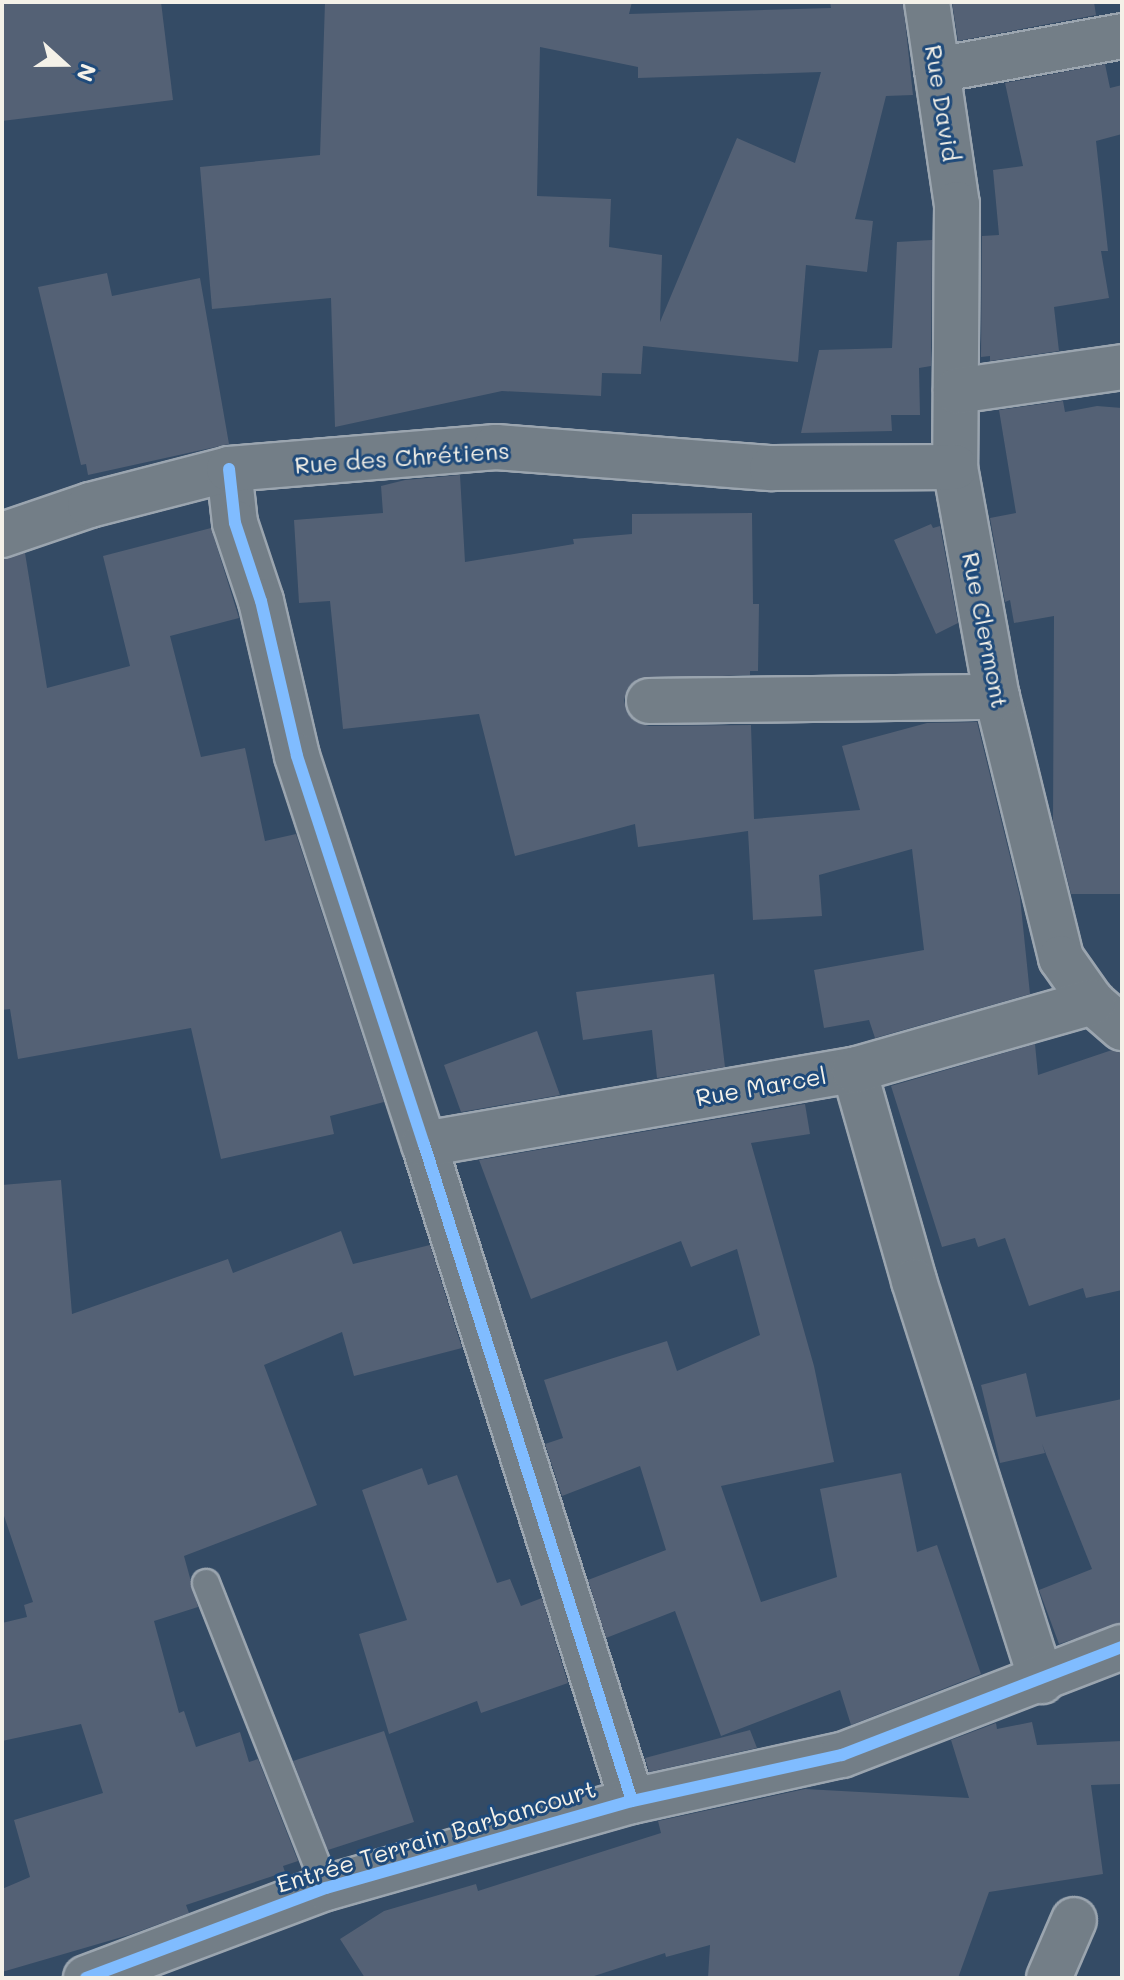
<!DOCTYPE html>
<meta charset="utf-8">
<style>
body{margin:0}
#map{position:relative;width:1124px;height:1980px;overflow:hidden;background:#344b65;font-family:Mali,sans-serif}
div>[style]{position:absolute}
.building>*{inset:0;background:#546175}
.roads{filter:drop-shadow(2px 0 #9ba5af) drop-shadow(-2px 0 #9ba5af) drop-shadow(0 2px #9ba5af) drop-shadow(0 -2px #9ba5af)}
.service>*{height:26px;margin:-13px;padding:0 13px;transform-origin:13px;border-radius:13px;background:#737e87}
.minor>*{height:44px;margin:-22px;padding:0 22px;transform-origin:22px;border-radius:22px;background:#737e87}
.cycleway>*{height:12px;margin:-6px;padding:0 6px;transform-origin:6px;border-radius:6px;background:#80bcff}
span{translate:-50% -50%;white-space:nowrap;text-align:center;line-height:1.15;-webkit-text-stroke:6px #1f4a7a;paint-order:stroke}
.street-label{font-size:24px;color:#f4f1e8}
.frame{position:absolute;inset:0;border:4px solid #f4f1e8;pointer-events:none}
.north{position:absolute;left:24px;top:24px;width:80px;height:80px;-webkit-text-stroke:6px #1f4a7a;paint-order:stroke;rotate:111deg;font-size:22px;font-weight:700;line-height:32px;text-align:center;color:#f4f1e8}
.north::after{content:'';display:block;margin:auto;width:28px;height:36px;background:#f4f1e8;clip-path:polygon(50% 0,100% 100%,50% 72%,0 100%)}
</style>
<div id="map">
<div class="building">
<div style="clip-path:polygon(2px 2px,161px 2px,173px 100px,2px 121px)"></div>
<div style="clip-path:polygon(evenodd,325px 2px,632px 2px,629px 14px,831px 8px,830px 2px,903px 2px,913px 95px,886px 96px,855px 219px,873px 221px,867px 272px,806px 265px,798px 362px,643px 346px,641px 374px,602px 373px,601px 396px,502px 391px,335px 427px,331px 298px,212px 309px,200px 167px,320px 155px,325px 2px,540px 47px,638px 67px,638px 78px,821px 72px,795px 163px,737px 138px,660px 322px,662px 255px,609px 247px,611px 199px,537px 196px,540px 47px)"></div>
<div style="clip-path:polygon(952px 2px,1094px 2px,1096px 15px,958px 41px)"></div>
<div style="clip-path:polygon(1105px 64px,1110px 88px,1122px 85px,1122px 134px,1096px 141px,1108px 251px,1101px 251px,1109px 298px,1054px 307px,1059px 351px,990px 361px,990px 356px,981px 357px,982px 236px,999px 235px,993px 170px,1023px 166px,1005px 83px)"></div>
<div style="clip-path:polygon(932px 240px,931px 366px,919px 368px,920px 415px,891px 415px,892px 431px,801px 433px,819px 350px,892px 348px,897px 242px)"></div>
<div style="clip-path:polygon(107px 273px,112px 296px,200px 278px,229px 444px,88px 475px,86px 464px,81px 465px,38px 287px)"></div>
<div style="clip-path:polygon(1063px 401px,1065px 412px,1097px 406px,1122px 408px,1122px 894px,1071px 894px,1053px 822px,1054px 616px,1014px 623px,1010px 600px,1005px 602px,990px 518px,1016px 513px,999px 410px)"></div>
<div style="clip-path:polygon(460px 475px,465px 562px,574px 544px,573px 539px,632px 534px,632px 514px,752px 513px,753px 604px,759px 604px,758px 671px,750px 671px,750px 675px,637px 679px,627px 689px,624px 700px,627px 713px,636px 722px,649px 726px,751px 725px,754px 819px,860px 810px,842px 746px,927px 723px,977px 722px,1020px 897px,1030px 994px,875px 1038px,869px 1020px,824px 1028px,814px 970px,924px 950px,912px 849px,819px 875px,822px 916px,753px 920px,748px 831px,638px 847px,635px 824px,515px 856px,479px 714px,343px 729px,330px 601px,299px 603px,294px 520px,383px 513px,381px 486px,405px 480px)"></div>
<div style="clip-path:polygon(931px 524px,933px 528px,940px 526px,958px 623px,936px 634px,894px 540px)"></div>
<div style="clip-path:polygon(211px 528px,239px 618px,170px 636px,201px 757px,245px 748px,265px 841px,296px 834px,384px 1102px,330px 1116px,334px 1134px,221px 1159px,191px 1028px,18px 1059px,10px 1009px,2px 1010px,2px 559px,25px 553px,47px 688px,130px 666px,103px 556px)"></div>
<div style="clip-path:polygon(714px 974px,725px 1067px,657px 1078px,652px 1030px,583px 1040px,576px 992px)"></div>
<div style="clip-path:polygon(537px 1031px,560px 1095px,461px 1112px,444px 1065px)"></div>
<div style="clip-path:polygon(1035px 1044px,1038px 1075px,1112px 1050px,1122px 1052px,1122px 1290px,1086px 1298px,1083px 1288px,1029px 1306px,1005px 1238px,978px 1247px,975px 1238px,942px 1247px,891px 1086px)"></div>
<div style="clip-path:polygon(805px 1104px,810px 1134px,751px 1143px,814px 1366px,834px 1462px,721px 1486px,761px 1602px,837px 1577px,820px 1489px,901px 1473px,917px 1552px,937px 1545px,981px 1674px,851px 1725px,840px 1690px,721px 1736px,675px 1611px,606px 1638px,588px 1580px,666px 1550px,640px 1466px,562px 1496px,545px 1444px,563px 1438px,544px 1380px,667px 1341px,677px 1371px,760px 1335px,737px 1249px,691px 1267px,681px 1241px,531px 1299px,479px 1160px)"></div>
<div style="clip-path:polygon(61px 1180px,72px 1314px,228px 1259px,233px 1273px,341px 1231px,353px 1264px,430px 1245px,462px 1348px,354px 1376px,342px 1332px,264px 1365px,317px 1505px,184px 1556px,198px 1607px,154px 1621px,179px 1713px,184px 1711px,196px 1747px,240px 1732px,249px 1762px,258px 1759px,298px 1861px,283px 1866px,285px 1872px,186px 1905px,189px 1913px,129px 1935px,2px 1972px,2px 1889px,30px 1877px,14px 1820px,103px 1793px,81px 1724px,2px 1741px,2px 1623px,27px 1617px,24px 1605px,33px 1602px,2px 1510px,2px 1185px)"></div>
<div style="clip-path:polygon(1026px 1373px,1036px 1417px,1122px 1399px,1122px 1623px,1059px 1644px,1039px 1590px,1092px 1569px,1042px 1444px,1045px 1453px,1000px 1463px,981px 1385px)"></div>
<div style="clip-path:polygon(422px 1468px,428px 1485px,457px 1475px,497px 1583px,510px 1579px,521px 1606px,542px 1598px,568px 1683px,481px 1713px,477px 1701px,389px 1734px,359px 1634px,407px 1620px,362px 1490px)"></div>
<div style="clip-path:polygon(1032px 1722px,1037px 1745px,1122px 1741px,1122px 1784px,1091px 1785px,1103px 1874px,989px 1892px,958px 1978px,708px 1978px,710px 1945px,666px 1957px,665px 1953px,588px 1978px,365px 1978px,340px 1939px,384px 1911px,476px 1884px,478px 1891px,661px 1833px,658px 1821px,805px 1789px,969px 1798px,951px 1740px,996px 1723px,997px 1729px)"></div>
<div style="clip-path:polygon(750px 1730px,757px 1748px,649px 1772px,645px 1758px)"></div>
<div style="clip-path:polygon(384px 1731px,414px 1822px,328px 1850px,293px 1761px)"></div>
</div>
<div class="roads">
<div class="service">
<div style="left:206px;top:1583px;width:328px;rotate:68.5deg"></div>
</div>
<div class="minor">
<div style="left:927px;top:2px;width:204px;rotate:81.6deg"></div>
<div style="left:957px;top:204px;width:263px;rotate:90.4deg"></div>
<div style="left:955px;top:467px;width:234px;rotate:79.7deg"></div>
<div style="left:997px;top:697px;width:269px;rotate:76.2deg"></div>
<div style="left:1061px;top:958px;width:54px;rotate:54.8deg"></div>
<div style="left:1092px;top:1002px;width:40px;rotate:41deg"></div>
<div style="left:937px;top:70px;width:188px;rotate:-10.4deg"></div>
<div style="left:956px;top:391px;width:168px;rotate:-8.2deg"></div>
<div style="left:229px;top:469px;width:54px;rotate:83.7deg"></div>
<div style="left:235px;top:523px;width:82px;rotate:71.6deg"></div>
<div style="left:261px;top:601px;width:159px;rotate:76.9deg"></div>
<div style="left:297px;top:756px;width:408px;rotate:71.9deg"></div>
<div style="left:424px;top:1144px;width:689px;rotate:72.43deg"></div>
<div style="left:2px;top:535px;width:93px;rotate:-18.8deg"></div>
<div style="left:90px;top:505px;width:144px;rotate:-14.5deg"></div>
<div style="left:229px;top:469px;width:268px;rotate:-4.7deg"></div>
<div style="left:496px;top:447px;width:277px;rotate:4.4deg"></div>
<div style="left:772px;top:468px;width:183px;rotate:-0.3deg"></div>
<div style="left:649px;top:701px;width:348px;rotate:-0.7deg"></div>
<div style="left:854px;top:1070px;width:219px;rotate:74.1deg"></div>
<div style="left:914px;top:1281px;width:420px;rotate:72.3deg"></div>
<div style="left:424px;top:1144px;width:436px;rotate:-9.8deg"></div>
<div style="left:854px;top:1070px;width:248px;rotate:-15.9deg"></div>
<div style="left:86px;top:1978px;width:256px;rotate:-20.6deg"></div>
<div style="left:326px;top:1888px;width:318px;rotate:-15.9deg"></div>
<div style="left:632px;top:1801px;width:215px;rotate:-12.4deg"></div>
<div style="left:842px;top:1755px;width:300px;rotate:-21.1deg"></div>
<div style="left:1049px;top:1978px;width:63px;rotate:-66.7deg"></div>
</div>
</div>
<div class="cycleway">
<div style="left:229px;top:469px;width:54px;rotate:83.7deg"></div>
<div style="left:235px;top:523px;width:82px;rotate:71.6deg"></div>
<div style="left:261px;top:601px;width:159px;rotate:76.9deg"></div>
<div style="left:297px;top:756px;width:408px;rotate:71.9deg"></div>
<div style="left:424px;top:1144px;width:689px;rotate:72.43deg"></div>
<div style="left:86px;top:1978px;width:256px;rotate:-20.6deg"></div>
<div style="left:326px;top:1888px;width:318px;rotate:-15.9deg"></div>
<div style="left:632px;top:1801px;width:215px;rotate:-12.4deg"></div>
<div style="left:842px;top:1755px;width:300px;rotate:-21.1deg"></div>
</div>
<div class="street-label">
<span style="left:943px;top:103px;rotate:81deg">Rue David</span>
<span style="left:402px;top:457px;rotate:-4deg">Rue des Chrétiens</span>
<span style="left:986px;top:630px;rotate:79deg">Rue Clermont</span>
<span style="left:761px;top:1086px;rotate:-10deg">Rue Marcel</span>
<span style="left:436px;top:1836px;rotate:-17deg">Entrée Terrain Barbancourt</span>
</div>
<div class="frame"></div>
<div class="north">N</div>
</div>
